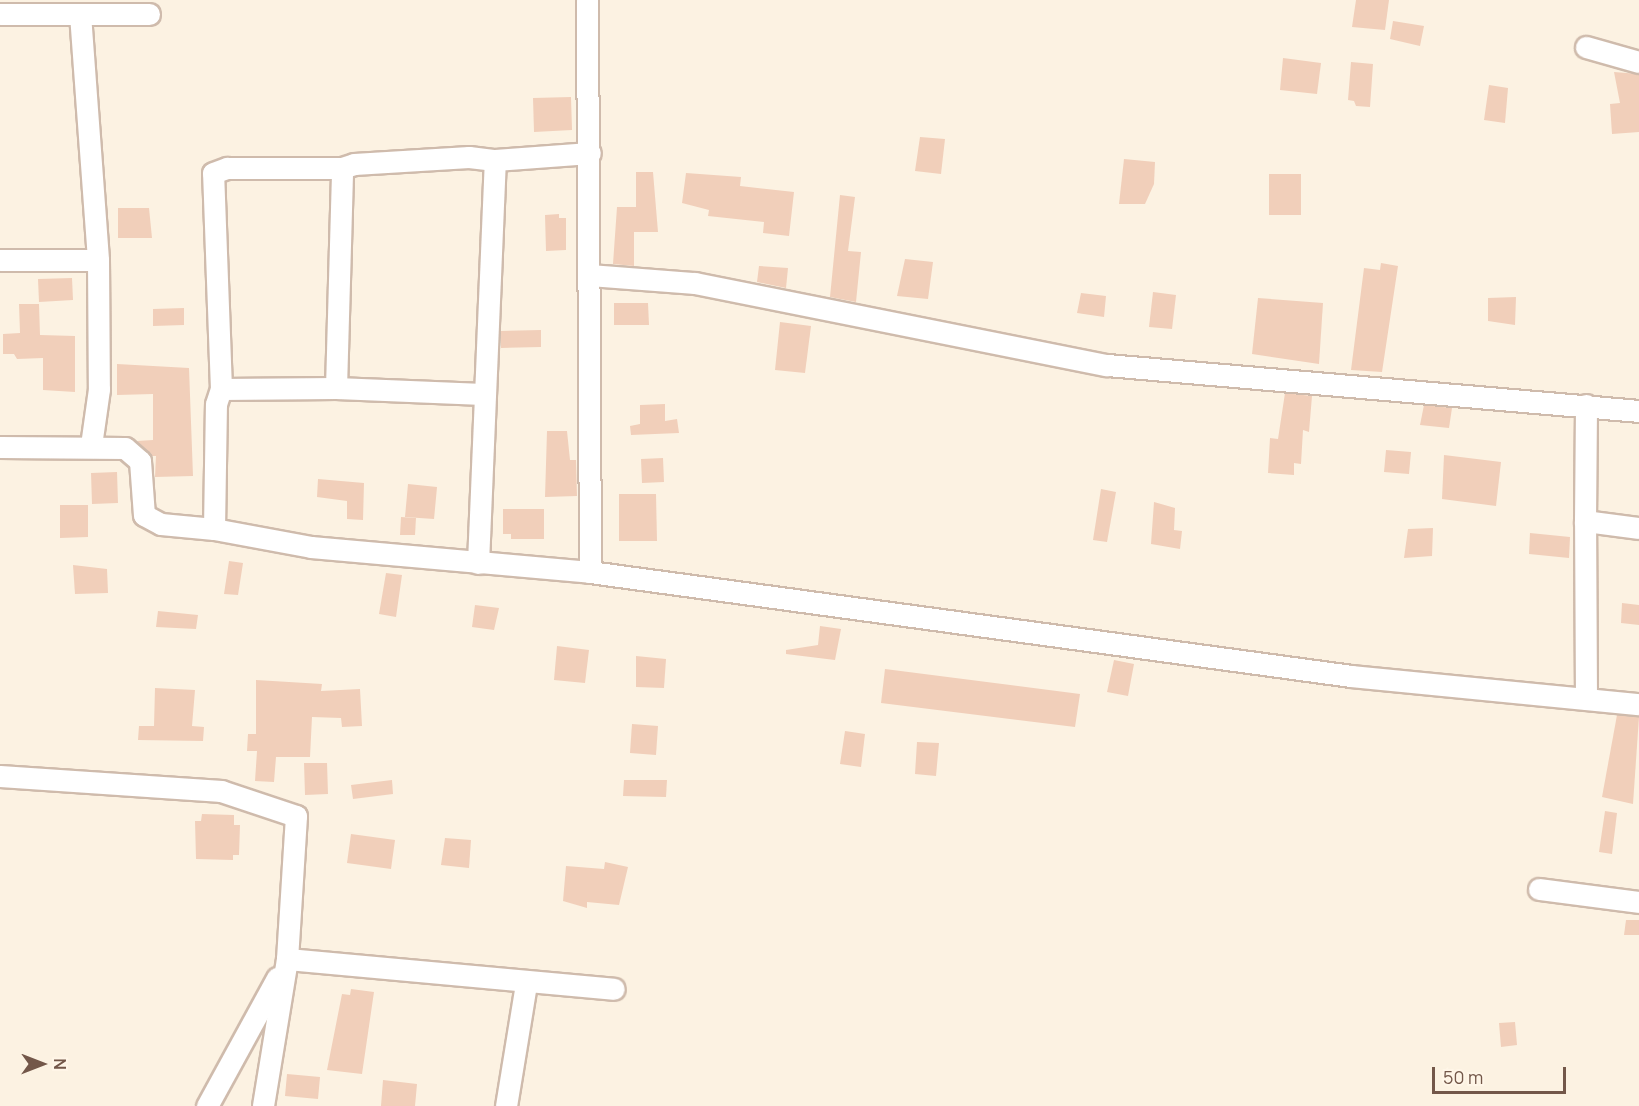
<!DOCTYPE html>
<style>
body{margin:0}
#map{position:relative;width:1639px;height:1106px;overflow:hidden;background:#fcf2e2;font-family:Manrope,sans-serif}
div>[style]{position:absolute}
.building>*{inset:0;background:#f1cfba}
.roads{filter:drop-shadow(2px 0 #cfbbac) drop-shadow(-2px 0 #cfbbac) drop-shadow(0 2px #cfbbac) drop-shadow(0 -2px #cfbbac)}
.minor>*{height:21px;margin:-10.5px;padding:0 10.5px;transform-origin:10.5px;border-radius:10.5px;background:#fff}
span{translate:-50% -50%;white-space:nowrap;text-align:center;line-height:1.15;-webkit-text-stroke:6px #fff6e8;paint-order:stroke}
.north{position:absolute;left:12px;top:1034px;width:60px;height:60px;-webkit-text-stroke:4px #fff6e8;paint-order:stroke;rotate:90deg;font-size:16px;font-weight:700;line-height:24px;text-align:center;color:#735749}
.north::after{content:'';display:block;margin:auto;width:21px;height:27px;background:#735749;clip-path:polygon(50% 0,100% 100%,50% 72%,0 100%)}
.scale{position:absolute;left:1432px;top:1067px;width:134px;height:27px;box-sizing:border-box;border:3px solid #735749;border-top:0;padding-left:8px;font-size:18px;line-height:21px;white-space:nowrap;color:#735749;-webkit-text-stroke:4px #fff6e8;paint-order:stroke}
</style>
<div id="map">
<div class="building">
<div style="clip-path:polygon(1356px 0,1389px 0,1385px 30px,1352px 27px)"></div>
<div style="clip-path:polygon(1393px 21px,1424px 26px,1420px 46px,1390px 39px)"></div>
<div style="clip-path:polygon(1283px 58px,1321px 63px,1317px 94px,1280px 90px)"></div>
<div style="clip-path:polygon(1351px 62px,1373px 64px,1370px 107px,1356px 106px,1354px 101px,1348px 100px)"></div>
<div style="clip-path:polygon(1614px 72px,1639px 74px,1639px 132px,1612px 134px,1610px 104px,1620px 103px)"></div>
<div style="clip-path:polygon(1489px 85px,1508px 88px,1505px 123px,1484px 120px)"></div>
<div style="clip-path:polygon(571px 97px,572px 130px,534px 132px,533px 98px)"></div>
<div style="clip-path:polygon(920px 137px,945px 139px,941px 174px,915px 171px)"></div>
<div style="clip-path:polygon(1124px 159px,1155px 162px,1154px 184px,1145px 204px,1119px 204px)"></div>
<div style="clip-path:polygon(636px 172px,653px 172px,658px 232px,634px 232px,634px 266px,613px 264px,617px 207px,636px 207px)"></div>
<div style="clip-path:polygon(686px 173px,741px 177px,740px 186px,794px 192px,789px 236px,763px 233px,764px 222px,708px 216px,709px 210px,682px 203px)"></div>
<div style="clip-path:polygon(1269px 174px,1301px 174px,1301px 215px,1269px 215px)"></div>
<div style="clip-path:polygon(840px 195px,855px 197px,848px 251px,861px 252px,856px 302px,830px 297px)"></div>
<div style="clip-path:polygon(118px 208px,149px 208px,152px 238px,118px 238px)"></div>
<div style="clip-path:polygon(559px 214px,559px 218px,566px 218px,566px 250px,546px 251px,545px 215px)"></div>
<div style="clip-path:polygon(905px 259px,933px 262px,928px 299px,897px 296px)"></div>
<div style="clip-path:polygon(1381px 263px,1398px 266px,1382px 372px,1351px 370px,1364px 268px,1380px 270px)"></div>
<div style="clip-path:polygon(759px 266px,788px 268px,786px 288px,757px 282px)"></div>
<div style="clip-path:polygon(72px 278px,73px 300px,39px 302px,38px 279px)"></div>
<div style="clip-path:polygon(1153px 292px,1176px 295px,1172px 329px,1149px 327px)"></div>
<div style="clip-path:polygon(1081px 293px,1106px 296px,1104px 317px,1077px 313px)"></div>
<div style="clip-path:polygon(1516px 297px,1515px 325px,1488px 321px,1488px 298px)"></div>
<div style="clip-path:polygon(1258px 298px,1323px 303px,1319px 364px,1252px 354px)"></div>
<div style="clip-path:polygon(614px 303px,648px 303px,649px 325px,614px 325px)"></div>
<div style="clip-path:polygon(19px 304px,39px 304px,40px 335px,75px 336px,75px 392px,43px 390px,43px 358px,17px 359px,14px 354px,3px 354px,3px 334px,20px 333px)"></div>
<div style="clip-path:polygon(184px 308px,184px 325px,153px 326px,153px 309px)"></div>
<div style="clip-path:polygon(780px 322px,811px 326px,805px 373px,775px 370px)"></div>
<div style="clip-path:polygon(541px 330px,541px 347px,501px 348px,501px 331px)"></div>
<div style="clip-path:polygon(117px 364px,189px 368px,193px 476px,155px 477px,156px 456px,151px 456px,137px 441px,153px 440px,153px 394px,117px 395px)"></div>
<div style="clip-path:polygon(1285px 393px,1312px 396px,1309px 432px,1303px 430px,1301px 464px,1294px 463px,1294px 475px,1268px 473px,1270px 438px,1278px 439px)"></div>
<div style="clip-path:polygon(665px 404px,665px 421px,677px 419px,679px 433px,631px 435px,630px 426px,640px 424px,640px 405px)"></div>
<div style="clip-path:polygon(1424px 405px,1452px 408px,1449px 428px,1420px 425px)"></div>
<div style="clip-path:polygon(547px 431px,567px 431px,570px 460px,576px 460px,577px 496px,545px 497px)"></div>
<div style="clip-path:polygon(1386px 450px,1411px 452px,1409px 474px,1384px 472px)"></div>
<div style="clip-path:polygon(1444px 455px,1501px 462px,1496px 506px,1442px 499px)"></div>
<div style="clip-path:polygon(663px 458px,664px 482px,642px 483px,641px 459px)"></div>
<div style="clip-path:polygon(117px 472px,118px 503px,92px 504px,91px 473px)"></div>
<div style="clip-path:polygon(318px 479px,364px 483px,363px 520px,347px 519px,347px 501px,317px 497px)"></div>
<div style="clip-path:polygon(408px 484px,437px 487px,434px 519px,405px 517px)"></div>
<div style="clip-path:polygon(1101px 489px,1116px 492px,1107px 542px,1093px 540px)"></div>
<div style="clip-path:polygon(619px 494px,656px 494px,657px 541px,619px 541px)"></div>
<div style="clip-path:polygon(1154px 502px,1175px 508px,1174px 530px,1182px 531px,1180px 549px,1151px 544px)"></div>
<div style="clip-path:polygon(60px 505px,88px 505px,88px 537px,60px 538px)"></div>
<div style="clip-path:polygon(503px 509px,544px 509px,544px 539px,511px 539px,511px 534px,503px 534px)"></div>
<div style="clip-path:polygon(401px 517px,416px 518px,415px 535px,400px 535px)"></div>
<div style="clip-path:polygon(1433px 528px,1432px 556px,1404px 558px,1408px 529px)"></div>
<div style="clip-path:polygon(1530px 533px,1570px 537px,1569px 558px,1529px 554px)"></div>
<div style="clip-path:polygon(229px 561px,243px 563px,238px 595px,224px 594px)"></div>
<div style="clip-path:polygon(73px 565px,107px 569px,108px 593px,75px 594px)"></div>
<div style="clip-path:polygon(386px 573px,402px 575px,396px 617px,379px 614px)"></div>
<div style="clip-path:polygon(1622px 603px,1639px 605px,1639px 625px,1621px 623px)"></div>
<div style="clip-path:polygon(475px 605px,499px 608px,494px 630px,472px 627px)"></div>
<div style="clip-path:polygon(158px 611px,198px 615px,196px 629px,156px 627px)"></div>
<div style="clip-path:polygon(820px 626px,841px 629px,835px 660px,786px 654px,786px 650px,818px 645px)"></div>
<div style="clip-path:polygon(557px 646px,589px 650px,585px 683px,554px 680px)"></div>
<div style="clip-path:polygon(636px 656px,666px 659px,664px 688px,636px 687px)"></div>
<div style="clip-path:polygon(1114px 660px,1134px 664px,1128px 696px,1107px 692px)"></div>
<div style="clip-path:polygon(885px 669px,1080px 694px,1075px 727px,881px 703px)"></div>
<div style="clip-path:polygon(256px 680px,322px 684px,321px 691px,360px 689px,362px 726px,342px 727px,341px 718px,312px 717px,310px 757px,276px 757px,274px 782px,255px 781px,257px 751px,247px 751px,248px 734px,256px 734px)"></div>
<div style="clip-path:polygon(155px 688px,195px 690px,192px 726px,204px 727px,203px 741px,138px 740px,139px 726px,154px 726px)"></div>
<div style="clip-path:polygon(1617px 715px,1639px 717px,1633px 804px,1602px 797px)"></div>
<div style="clip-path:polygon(632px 724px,658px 726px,656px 755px,630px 753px)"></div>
<div style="clip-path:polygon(845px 731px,865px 734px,861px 767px,840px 764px)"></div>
<div style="clip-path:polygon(917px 742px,939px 743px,936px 776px,915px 774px)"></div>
<div style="clip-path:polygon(304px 763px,327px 763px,328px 794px,305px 795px)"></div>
<div style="clip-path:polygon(392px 780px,393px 794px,353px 799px,351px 785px)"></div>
<div style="clip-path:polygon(624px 780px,667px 780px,666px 797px,623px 796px)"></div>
<div style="clip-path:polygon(1605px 811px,1617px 813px,1612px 854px,1599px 852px)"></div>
<div style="clip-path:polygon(202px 814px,234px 815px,234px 825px,240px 825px,239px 855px,233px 855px,233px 860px,196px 859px,195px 821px,201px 821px)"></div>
<div style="clip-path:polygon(351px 834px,395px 840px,391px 869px,347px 863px)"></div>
<div style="clip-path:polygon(445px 838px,471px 840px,469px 868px,441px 865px)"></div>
<div style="clip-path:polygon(605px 862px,628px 867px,619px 905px,587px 902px,587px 908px,563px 901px,566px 866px,604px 869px)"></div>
<div style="clip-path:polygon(1626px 920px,1639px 920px,1639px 935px,1624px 935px)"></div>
<div style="clip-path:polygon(351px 989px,374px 992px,362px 1074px,327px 1070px,342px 994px,350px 995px)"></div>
<div style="clip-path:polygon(1515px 1022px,1517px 1045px,1501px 1047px,1499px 1023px)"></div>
<div style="clip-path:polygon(287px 1074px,320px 1077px,318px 1099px,285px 1096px)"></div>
<div style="clip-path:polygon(383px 1080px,417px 1084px,415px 1106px,381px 1106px)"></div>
</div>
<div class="roads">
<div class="minor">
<div style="left:587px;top:0;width:572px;rotate:89.7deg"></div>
<div style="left:0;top:14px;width:149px"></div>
<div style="left:80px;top:14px;width:247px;rotate:85.8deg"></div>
<div style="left:98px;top:260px;width:129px;rotate:89.6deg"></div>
<div style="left:99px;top:389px;width:57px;rotate:98.1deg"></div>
<div style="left:1586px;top:47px;width:55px;rotate:15.8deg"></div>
<div style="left:0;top:260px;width:98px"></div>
<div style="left:590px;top:275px;width:105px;rotate:4.4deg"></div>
<div style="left:695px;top:283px;width:420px;rotate:11.3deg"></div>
<div style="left:1107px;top:365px;width:534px;rotate:4.94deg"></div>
<div style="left:336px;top:388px;width:220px;rotate:-88.4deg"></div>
<div style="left:221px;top:389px;width:115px;rotate:-0.5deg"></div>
<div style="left:336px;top:388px;width:147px;rotate:2.3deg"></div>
<div style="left:0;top:447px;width:125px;rotate:0.5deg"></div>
<div style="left:125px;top:448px;width:20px;rotate:41deg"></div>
<div style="left:140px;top:461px;width:54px;rotate:85.8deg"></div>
<div style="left:144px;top:515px;width:19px;rotate:28deg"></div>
<div style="left:161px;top:524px;width:53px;rotate:5.4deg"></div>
<div style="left:214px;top:529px;width:99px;rotate:10.5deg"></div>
<div style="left:311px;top:547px;width:280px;rotate:5.1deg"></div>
<div style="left:590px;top:572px;width:768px;rotate:7.78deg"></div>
<div style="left:1351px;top:676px;width:289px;rotate:5.6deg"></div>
<div style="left:1585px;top:521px;width:116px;rotate:-89.5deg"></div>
<div style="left:214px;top:529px;width:125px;rotate:-89.1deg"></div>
<div style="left:216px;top:404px;width:16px;rotate:-72deg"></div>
<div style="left:221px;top:389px;width:216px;rotate:-92.1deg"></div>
<div style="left:213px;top:173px;width:15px;rotate:-20deg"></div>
<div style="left:227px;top:168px;width:115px"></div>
<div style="left:342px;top:168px;width:13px;rotate:-18deg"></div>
<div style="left:354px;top:164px;width:115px;rotate:-3.5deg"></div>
<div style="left:469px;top:157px;width:26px;rotate:7deg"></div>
<div style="left:495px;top:160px;width:95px;rotate:-4.2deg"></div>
<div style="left:478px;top:563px;width:403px;rotate:-87.6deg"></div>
<div style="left:1586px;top:699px;width:178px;rotate:-90.3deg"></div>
<div style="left:1585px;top:521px;width:54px;rotate:7.4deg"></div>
<div style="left:0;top:776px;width:222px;rotate:3.9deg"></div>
<div style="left:221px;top:791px;width:79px;rotate:18.4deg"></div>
<div style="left:296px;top:816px;width:143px;rotate:93.6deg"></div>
<div style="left:287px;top:959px;width:149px;rotate:99.3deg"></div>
<div style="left:1539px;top:889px;width:101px;rotate:7.4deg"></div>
<div style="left:287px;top:959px;width:328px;rotate:5.2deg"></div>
<div style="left:207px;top:1106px;width:146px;rotate:-61.3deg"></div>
<div style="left:506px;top:1106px;width:124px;rotate:-80.7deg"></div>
</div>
</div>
<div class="north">N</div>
<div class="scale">50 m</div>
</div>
